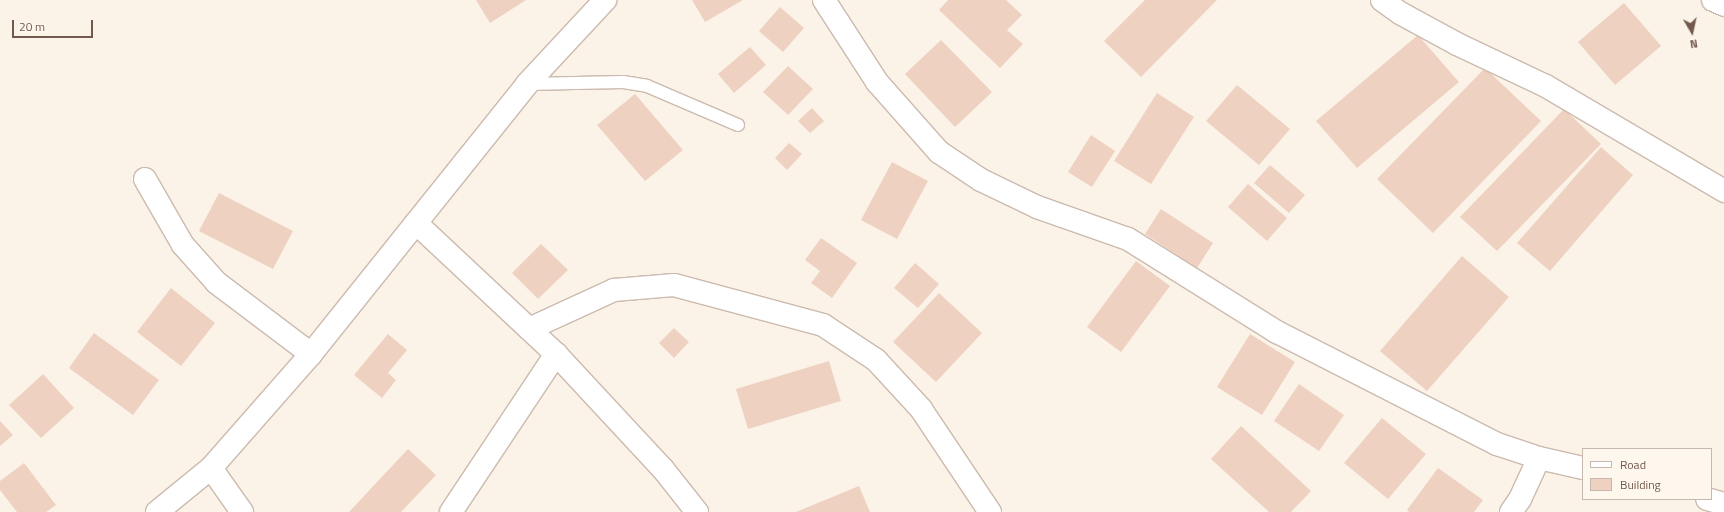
<!DOCTYPE html>
<style>
body{margin:0}
#map{position:relative;width:1724px;height:512px;overflow:hidden;background:#fbf3e8;font-family:"Titillium Web",sans-serif}
div>[style]{position:absolute}
.building>*{inset:0;background:#eed1c1}
.roads{filter:drop-shadow(1px 0 #ccbaae) drop-shadow(-1px 0 #ccbaae) drop-shadow(0 1px #ccbaae) drop-shadow(0 -1px #ccbaae)}
.lane>*{height:12px;margin:-6px;padding:0 6px;transform-origin:6px;border-radius:6px;background:#fff}
.street>*{height:22px;margin:-11px;padding:0 11px;transform-origin:11px;border-radius:11px;background:#fff}
span{translate:-50% -50%;white-space:nowrap;text-align:center;line-height:1.15;-webkit-text-stroke:3px #fef7ee;paint-order:stroke}
.legend{position:absolute;left:1582px;top:448px;width:130px;height:52px;box-sizing:border-box;background:#fef7ee;border:1px solid #c6b8ae;margin:0;padding:5px 7px;list-style:none;font-size:12px;color:#73594d}
.legend li{display:flex;align-items:center;gap:8px;height:20px}
.legend b{width:20px;border:1px solid #c6b8ae}
.north{position:absolute;left:1672px;top:12px;width:40px;height:40px;-webkit-text-stroke:3px #fef7ee;paint-order:stroke;rotate:171deg;font-size:11px;font-weight:700;line-height:16px;text-align:center;color:#73594d}
.north::after{content:'';display:block;margin:auto;width:14px;height:18px;background:#73594d;clip-path:polygon(50% 0,100% 100%,50% 72%,0 100%)}
.scale{position:absolute;left:12px;top:20px;width:81px;height:18px;box-sizing:border-box;border:2px solid #73594d;border-top:0;padding-left:5px;font-size:12px;line-height:14px;white-space:nowrap;color:#73594d;-webkit-text-stroke:3px #fef7ee;paint-order:stroke}
</style>
<div id="map">
<div class="building">
<div style="clip-path:polygon(476px 0,526px 0,490px 23px)"></div>
<div style="clip-path:polygon(692px 0,743px 0,705px 22px)"></div>
<div style="clip-path:polygon(948px 0,1006px 0,1022px 15px,1007px 30px,1023px 44px,1000px 68px,939px 10px)"></div>
<div style="clip-path:polygon(1145px 0,1217px 0,1141px 77px,1104px 41px)"></div>
<div style="clip-path:polygon(1624px 3px,1661px 46px,1615px 85px,1578px 42px)"></div>
<div style="clip-path:polygon(780px 7px,804px 28px,783px 52px,759px 31px)"></div>
<div style="clip-path:polygon(1418px 35px,1459px 82px,1357px 168px,1316px 121px)"></div>
<div style="clip-path:polygon(941px 40px,992px 92px,955px 127px,905px 74px)"></div>
<div style="clip-path:polygon(750px 47px,766px 65px,734px 93px,718px 74px)"></div>
<div style="clip-path:polygon(788px 66px,813px 89px,788px 115px,763px 92px)"></div>
<div style="clip-path:polygon(1485px 68px,1541px 121px,1433px 233px,1377px 179px)"></div>
<div style="clip-path:polygon(1237px 85px,1290px 129px,1259px 165px,1206px 121px)"></div>
<div style="clip-path:polygon(1157px 93px,1194px 117px,1151px 184px,1114px 161px)"></div>
<div style="clip-path:polygon(635px 94px,683px 150px,645px 181px,597px 125px)"></div>
<div style="clip-path:polygon(812px 108px,824px 121px,810px 133px,798px 121px)"></div>
<div style="clip-path:polygon(1564px 109px,1601px 144px,1497px 251px,1460px 217px)"></div>
<div style="clip-path:polygon(1091px 135px,1115px 151px,1092px 187px,1068px 172px)"></div>
<div style="clip-path:polygon(789px 143px,802px 154px,787px 170px,775px 158px)"></div>
<div style="clip-path:polygon(1601px 147px,1633px 175px,1550px 271px,1517px 243px)"></div>
<div style="clip-path:polygon(892px 162px,928px 181px,897px 239px,861px 220px)"></div>
<div style="clip-path:polygon(1270px 165px,1305px 195px,1289px 213px,1254px 183px)"></div>
<div style="clip-path:polygon(1248px 184px,1287px 218px,1267px 241px,1228px 207px)"></div>
<div style="clip-path:polygon(219px 193px,293px 231px,273px 269px,199px 231px)"></div>
<div style="clip-path:polygon(1161px 209px,1213px 243px,1197px 268px,1145px 234px)"></div>
<div style="clip-path:polygon(821px 238px,857px 263px,832px 298px,811px 283px,820px 271px,805px 260px)"></div>
<div style="clip-path:polygon(541px 244px,568px 270px,538px 299px,512px 273px)"></div>
<div style="clip-path:polygon(1462px 256px,1509px 297px,1427px 391px,1380px 351px)"></div>
<div style="clip-path:polygon(1136px 261px,1170px 286px,1121px 352px,1087px 327px)"></div>
<div style="clip-path:polygon(915px 263px,939px 284px,918px 308px,894px 288px)"></div>
<div style="clip-path:polygon(171px 288px,215px 323px,181px 366px,137px 332px)"></div>
<div style="clip-path:polygon(939px 293px,982px 333px,936px 382px,893px 342px)"></div>
<div style="clip-path:polygon(674px 328px,689px 342px,674px 358px,659px 343px)"></div>
<div style="clip-path:polygon(94px 333px,159px 380px,133px 415px,69px 368px)"></div>
<div style="clip-path:polygon(388px 334px,407px 350px,388px 373px,396px 380px,382px 398px,354px 375px)"></div>
<div style="clip-path:polygon(1250px 334px,1295px 362px,1262px 415px,1217px 387px)"></div>
<div style="clip-path:polygon(829px 361px,841px 401px,748px 429px,736px 389px)"></div>
<div style="clip-path:polygon(43px 374px,74px 408px,41px 438px,9px 405px)"></div>
<div style="clip-path:polygon(1299px 384px,1344px 415px,1319px 451px,1274px 421px)"></div>
<div style="clip-path:polygon(1382px 418px,1426px 454px,1388px 499px,1344px 463px)"></div>
<div style="clip-path:polygon(0 421px,13px 435px,0 446px)"></div>
<div style="clip-path:polygon(1241px 426px,1311px 491px,1291px 512px,1269px 512px,1211px 459px)"></div>
<div style="clip-path:polygon(408px 449px,436px 475px,401px 512px,349px 512px)"></div>
<div style="clip-path:polygon(24px 463px,56px 505px,46px 512px,17px 512px,0 490px,0 481px)"></div>
<div style="clip-path:polygon(1438px 468px,1483px 500px,1474px 512px,1409px 512px,1407px 510px)"></div>
<div style="clip-path:polygon(859px 486px,870px 512px,796px 512px)"></div>
</div>
<div class="roads">
<div class="lane">
<div style="left:527px;top:84px;width:96px;rotate:-1.2deg"></div>
<div style="left:623px;top:82px;width:24px;rotate:9deg"></div>
<div style="left:647px;top:86px;width:99px;rotate:23.2deg"></div>
</div>
<div class="street">
<div style="left:824px;top:0;width:98px;rotate:57.1deg"></div>
<div style="left:877px;top:82px;width:94px;rotate:48.5deg"></div>
<div style="left:939px;top:152px;width:50px;rotate:33.7deg"></div>
<div style="left:981px;top:180px;width:62px;rotate:25.7deg"></div>
<div style="left:1037px;top:207px;width:96px;rotate:19.4deg"></div>
<div style="left:1128px;top:239px;width:176px;rotate:32deg"></div>
<div style="left:1277px;top:332px;width:247px;rotate:27deg"></div>
<div style="left:1497px;top:444px;width:44px;rotate:18.4deg"></div>
<div style="left:1539px;top:458px;width:45px;rotate:12.8deg"></div>
<div style="left:1382px;top:0;width:22px;rotate:36deg"></div>
<div style="left:1400px;top:13px;width:65px;rotate:28.5deg"></div>
<div style="left:1457px;top:44px;width:98px;rotate:25.3deg"></div>
<div style="left:1546px;top:86px;width:207px;rotate:30.5deg"></div>
<div style="left:1713px;top:0;width:12px;rotate:24deg"></div>
<div style="left:145px;top:179px;width:76px;rotate:60.1deg"></div>
<div style="left:183px;top:245px;width:51px;rotate:48.2deg"></div>
<div style="left:217px;top:283px;width:118px;rotate:37.1deg"></div>
<div style="left:416px;top:223px;width:192px;rotate:43.1deg"></div>
<div style="left:556px;top:354px;width:157px;rotate:47.1deg"></div>
<div style="left:663px;top:469px;width:55px;rotate:51.7deg"></div>
<div style="left:529px;top:329px;width:94px;rotate:-24.6deg"></div>
<div style="left:614px;top:290px;width:60px;rotate:-4.8deg"></div>
<div style="left:674px;top:285px;width:154px;rotate:15deg"></div>
<div style="left:823px;top:325px;width:64px;rotate:33.4deg"></div>
<div style="left:876px;top:360px;width:67px;rotate:47.4deg"></div>
<div style="left:921px;top:409px;width:124px;rotate:56.2deg"></div>
<div style="left:211px;top:468px;width:54px;rotate:54.8deg"></div>
<div style="left:1707px;top:499px;width:18px;rotate:16deg"></div>
<div style="left:157px;top:512px;width:70px;rotate:-39.2deg"></div>
<div style="left:211px;top:468px;width:152px;rotate:-48.7deg"></div>
<div style="left:311px;top:354px;width:346px;rotate:-51.3deg"></div>
<div style="left:527px;top:84px;width:115px;rotate:-47.1deg"></div>
<div style="left:451px;top:512px;width:190px;rotate:-56.4deg"></div>
<div style="left:1511px;top:512px;width:16px;rotate:-55deg"></div>
<div style="left:1520px;top:499px;width:45px;rotate:-65.1deg"></div>
</div>
</div>
<ul class="legend">
<li><b style="height:5px;background:#fff"></b>Road</li>
<li><b style="height:11px;background:#eed1c1"></b>Building</li>
</ul>
<div class="north">N</div>
<div class="scale">20 m</div>
</div>
